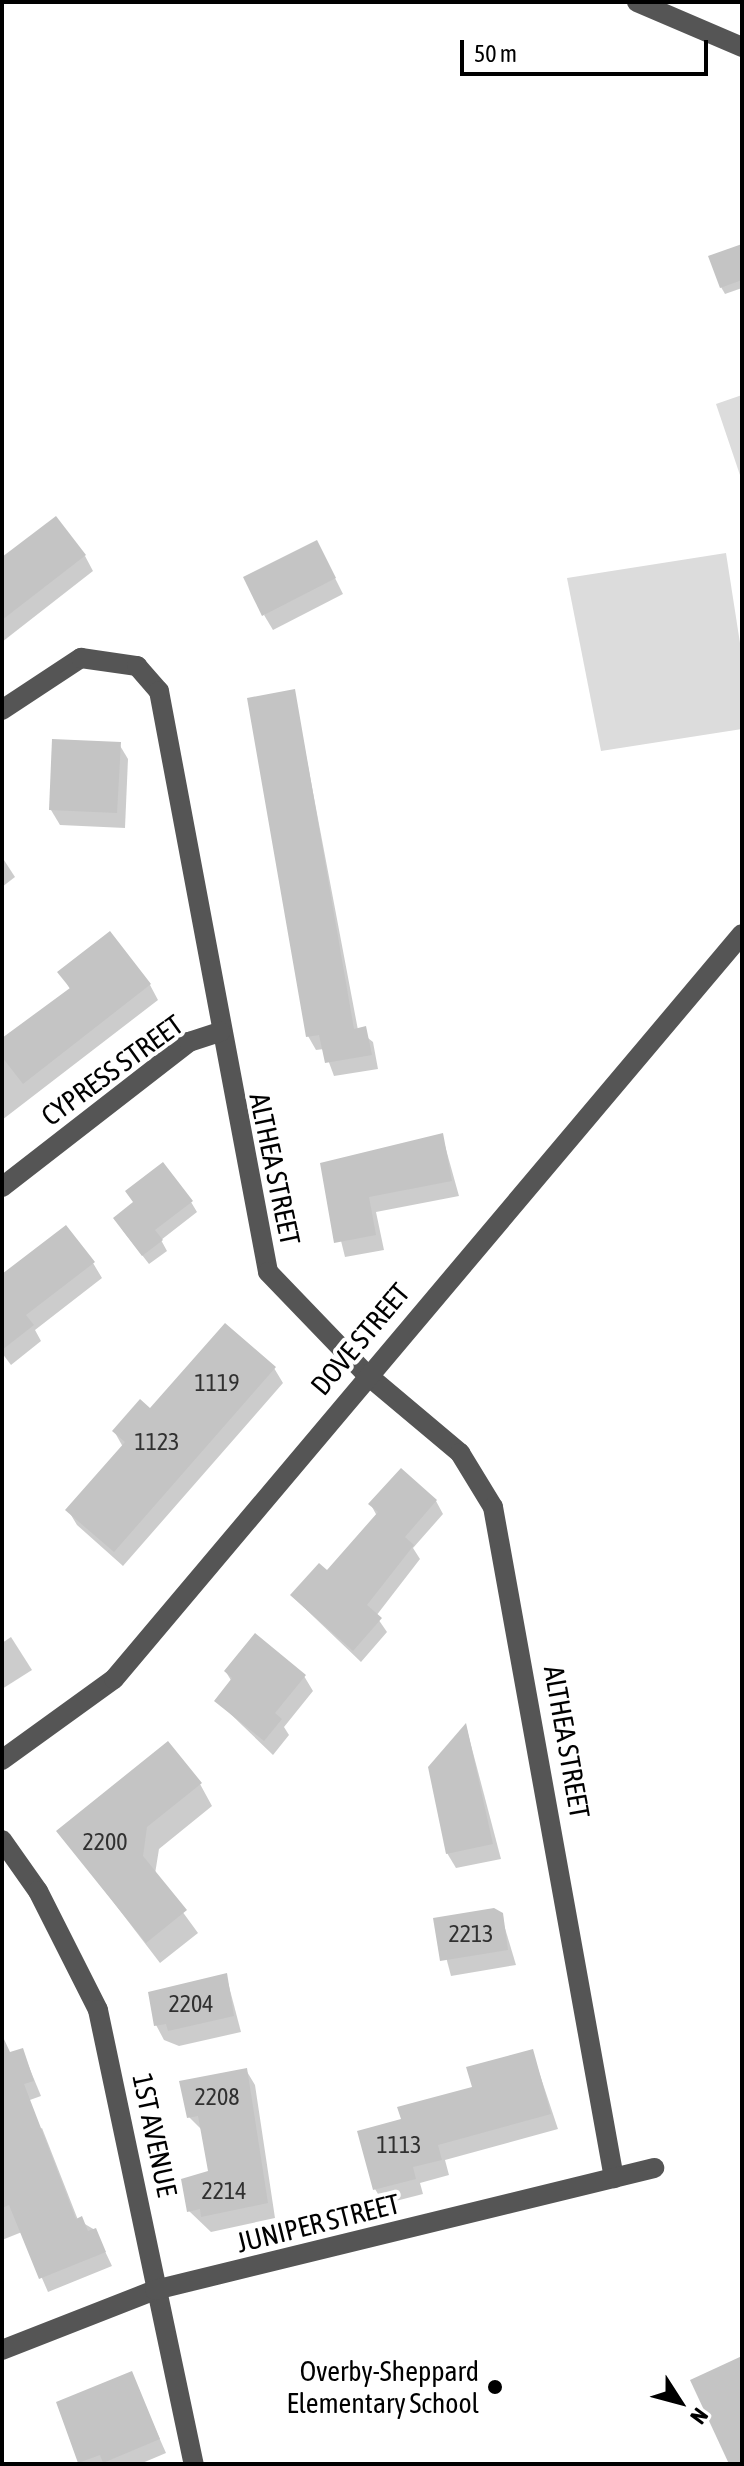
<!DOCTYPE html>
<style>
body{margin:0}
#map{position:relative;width:744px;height:2466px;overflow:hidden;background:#fff;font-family:"Asap Condensed",sans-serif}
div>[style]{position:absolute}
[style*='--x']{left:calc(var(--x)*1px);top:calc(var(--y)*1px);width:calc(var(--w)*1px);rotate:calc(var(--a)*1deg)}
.green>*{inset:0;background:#dcdcdc}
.shadow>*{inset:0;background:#0003}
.building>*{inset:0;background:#c4c4c4}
.minor>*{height:20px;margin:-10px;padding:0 10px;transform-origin:10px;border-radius:10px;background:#555}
.dots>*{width:22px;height:22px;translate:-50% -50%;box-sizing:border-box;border:4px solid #fff;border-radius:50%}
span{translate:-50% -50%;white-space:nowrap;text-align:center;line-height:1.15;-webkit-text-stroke:8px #fff;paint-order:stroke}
.number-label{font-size:24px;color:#313131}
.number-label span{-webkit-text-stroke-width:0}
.street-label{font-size:28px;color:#000}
.poi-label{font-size:28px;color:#000}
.right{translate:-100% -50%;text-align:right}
.frame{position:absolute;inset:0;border:4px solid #000;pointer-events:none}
.north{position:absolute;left:640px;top:2362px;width:80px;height:80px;-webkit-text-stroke:6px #fff;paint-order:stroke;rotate:126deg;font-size:22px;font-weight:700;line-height:32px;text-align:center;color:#000}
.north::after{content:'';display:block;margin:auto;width:28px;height:36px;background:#000;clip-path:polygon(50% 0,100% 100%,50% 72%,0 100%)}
.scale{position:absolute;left:460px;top:40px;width:248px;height:36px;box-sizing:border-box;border:4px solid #000;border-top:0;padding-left:10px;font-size:24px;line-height:28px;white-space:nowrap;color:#000;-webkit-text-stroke:6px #fff;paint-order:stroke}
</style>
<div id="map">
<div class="green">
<div style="clip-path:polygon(742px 395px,742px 481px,716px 404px)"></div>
<div style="clip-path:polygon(726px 553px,742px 656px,742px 729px,601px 751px,567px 578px)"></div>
</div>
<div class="shadow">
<div style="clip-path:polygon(742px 252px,742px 288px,725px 294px,721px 287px)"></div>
<div style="clip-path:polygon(85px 556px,93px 571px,2px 642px,2px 561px)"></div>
<div style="clip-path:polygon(325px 558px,343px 594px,273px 630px,264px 615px)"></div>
<div style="clip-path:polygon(294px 692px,358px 1030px,373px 1042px,378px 1069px,334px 1076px,324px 1049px,316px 1050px,308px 1036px)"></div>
<div style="clip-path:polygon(119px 744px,128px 759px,125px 828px,60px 825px,51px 810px)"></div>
<div style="clip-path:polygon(2px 857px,15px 877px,2px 887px)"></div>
<div style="clip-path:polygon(60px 972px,150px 985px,158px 1000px,2px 1120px,2px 1041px,70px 989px)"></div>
<div style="clip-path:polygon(442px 1135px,459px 1196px,376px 1212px,384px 1250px,345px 1257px,322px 1164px)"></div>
<div style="clip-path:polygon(191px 1202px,197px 1212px,161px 1240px,167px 1251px,149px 1264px,121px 1228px)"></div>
<div style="clip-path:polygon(93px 1263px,102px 1278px,35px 1330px,41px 1341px,11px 1365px,2px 1353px,2px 1274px)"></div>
<div style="clip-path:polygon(274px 1368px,283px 1383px,123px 1566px,77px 1525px,68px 1510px,123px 1447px,114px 1431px,151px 1411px)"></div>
<div style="clip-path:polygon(436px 1501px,443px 1514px,413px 1548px,420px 1559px,376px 1616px,387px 1632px,361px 1662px,292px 1596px,327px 1573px,377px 1516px,371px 1505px)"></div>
<div style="clip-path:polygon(11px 1637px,32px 1670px,2px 1689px,2px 1643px)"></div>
<div style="clip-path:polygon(226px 1672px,304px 1676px,313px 1691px,284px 1727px,289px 1735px,273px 1755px,217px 1701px,232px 1682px)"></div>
<div style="clip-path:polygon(466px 1726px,501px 1859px,456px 1868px,447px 1853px)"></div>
<div style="clip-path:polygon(200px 1784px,212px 1806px,159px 1849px,155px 1874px,198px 1933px,160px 1963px,59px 1831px)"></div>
<div style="clip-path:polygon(501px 1915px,516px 1965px,451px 1976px,436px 1919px)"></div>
<div style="clip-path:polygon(226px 1975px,241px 2032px,179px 2046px,164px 2040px,156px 2025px)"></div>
<div style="clip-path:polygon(22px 2050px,41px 2096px,2px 2110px,2px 2057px)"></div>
<div style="clip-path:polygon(532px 2051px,558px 2129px,445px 2160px,449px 2175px,420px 2183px,423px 2194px,384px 2204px,375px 2189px,403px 2120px,474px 2089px)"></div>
<div style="clip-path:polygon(246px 2070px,255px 2085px,275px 2218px,211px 2232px,189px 2211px,210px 2173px,203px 2131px,189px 2117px)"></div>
<div style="clip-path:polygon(42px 2128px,78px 2220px,95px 2230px,112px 2266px,48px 2292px,22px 2232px,2px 2240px,2px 2146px)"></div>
<div style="clip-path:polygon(131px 2374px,166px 2453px,140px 2464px,81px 2464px,58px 2404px)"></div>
</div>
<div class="building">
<div style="clip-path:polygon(742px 244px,742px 280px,720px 288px,708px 256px)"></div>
<div style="clip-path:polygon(56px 516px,86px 555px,2px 620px,2px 557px)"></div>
<div style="clip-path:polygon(317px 540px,336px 578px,262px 616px,243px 577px)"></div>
<div style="clip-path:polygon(295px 689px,354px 1029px,366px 1026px,372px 1055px,325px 1063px,319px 1035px,306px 1037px,247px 698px)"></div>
<div style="clip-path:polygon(52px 739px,121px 742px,117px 813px,49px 810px)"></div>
<div style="clip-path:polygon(110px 931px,151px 984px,23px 1084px,2px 1057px,2px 1038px,70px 988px,57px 972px)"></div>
<div style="clip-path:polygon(443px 1133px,452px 1181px,369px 1197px,376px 1235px,334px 1243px,320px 1163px)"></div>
<div style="clip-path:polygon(163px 1162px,193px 1201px,155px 1230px,163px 1240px,142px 1256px,113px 1218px,133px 1202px,125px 1191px)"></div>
<div style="clip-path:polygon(66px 1225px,95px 1262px,26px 1315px,34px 1325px,2px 1350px,2px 1274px)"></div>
<div style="clip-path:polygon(225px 1323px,276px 1367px,114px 1552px,65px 1510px,125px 1442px,112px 1431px,140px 1399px,150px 1408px)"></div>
<div style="clip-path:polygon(401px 1468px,437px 1500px,405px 1537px,414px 1545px,367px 1605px,382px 1618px,353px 1651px,290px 1595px,319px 1563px,327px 1570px,378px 1512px,368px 1504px)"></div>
<div style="clip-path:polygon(255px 1633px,306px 1675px,275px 1713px,282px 1719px,264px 1741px,214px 1701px,232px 1678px,224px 1671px)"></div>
<div style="clip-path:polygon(466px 1723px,493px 1844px,446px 1854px,428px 1767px)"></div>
<div style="clip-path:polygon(168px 1741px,202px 1783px,147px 1827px,143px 1856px,187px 1910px,146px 1943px,56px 1831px)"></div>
<div style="clip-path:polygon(494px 1908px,503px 1913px,508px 1950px,440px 1961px,433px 1918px)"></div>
<div style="clip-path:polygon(227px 1973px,234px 2016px,168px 2031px,166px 2024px,154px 2026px,148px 1992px)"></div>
<div style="clip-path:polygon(2px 2035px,10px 2052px,23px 2048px,34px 2081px,24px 2084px,76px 2219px,82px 2216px,88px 2231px,96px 2228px,106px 2252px,39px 2279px,9px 2205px,2px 2208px)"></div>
<div style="clip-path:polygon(533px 2049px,551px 2114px,438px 2145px,442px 2160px,413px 2167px,416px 2179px,373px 2190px,357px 2131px,401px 2119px,397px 2107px,472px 2087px,466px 2067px)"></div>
<div style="clip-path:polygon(247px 2068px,268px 2203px,201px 2217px,200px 2209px,187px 2212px,181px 2179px,208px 2171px,198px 2116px,187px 2118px,179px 2081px)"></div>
<div style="clip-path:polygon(742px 2356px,742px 2464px,729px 2464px,690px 2380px)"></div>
<div style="clip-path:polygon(132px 2371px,160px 2439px,103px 2463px,100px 2455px,78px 2463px,56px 2402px)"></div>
</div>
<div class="minor">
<div style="--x:637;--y:2;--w:114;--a:23.2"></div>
<div style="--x:2;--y:710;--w:95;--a:-33.4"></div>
<div style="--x:81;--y:658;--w:57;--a:8.1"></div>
<div style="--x:137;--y:666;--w:33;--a:49"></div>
<div style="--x:159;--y:691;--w:591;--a:79.37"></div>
<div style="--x:268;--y:1272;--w:141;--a:46.1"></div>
<div style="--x:366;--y:1374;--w:123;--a:40"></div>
<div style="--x:460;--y:1453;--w:63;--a:58.6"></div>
<div style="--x:493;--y:1507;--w:682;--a:79.78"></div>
<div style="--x:2;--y:1187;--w:237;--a:-37.8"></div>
<div style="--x:189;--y:1042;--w:33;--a:-18"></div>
<div style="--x:2;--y:1760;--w:138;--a:-35.9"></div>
<div style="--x:114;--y:1679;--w:974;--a:-49.87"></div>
<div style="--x:2;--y:1840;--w:62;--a:54.8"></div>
<div style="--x:38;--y:1891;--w:133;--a:63.2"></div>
<div style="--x:98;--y:2010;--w:464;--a:78.1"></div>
<div style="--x:2;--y:2350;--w:164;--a:-21.4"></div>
<div style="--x:155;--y:2290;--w:514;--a:-13.74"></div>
</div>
<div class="dots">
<div style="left:495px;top:2387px;background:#000"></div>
</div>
<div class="number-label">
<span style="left:217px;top:1383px">1119</span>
<span style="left:157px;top:1442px">1123</span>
<span style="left:105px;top:1842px">2200</span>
<span style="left:471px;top:1934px">2213</span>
<span style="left:191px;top:2004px">2204</span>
<span style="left:217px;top:2097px">2208</span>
<span style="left:399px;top:2145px">1113</span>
<span style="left:224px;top:2191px">2214</span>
</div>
<div class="street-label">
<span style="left:112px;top:1070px;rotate:-36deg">CYPRESS STREET</span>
<span style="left:275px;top:1169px;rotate:78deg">ALTHEA STREET</span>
<span style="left:360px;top:1339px;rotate:-50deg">DOVE STREET</span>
<span style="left:567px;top:1742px;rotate:80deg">ALTHEA STREET</span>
<span style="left:155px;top:2135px;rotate:78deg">1ST AVENUE</span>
<span style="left:318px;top:2223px;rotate:-14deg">JUNIPER STREET</span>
</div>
<div class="poi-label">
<span class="right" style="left:479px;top:2387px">Overby-Sheppard<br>Elementary School</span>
</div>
<div class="frame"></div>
<div class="north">N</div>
<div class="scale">50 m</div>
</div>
